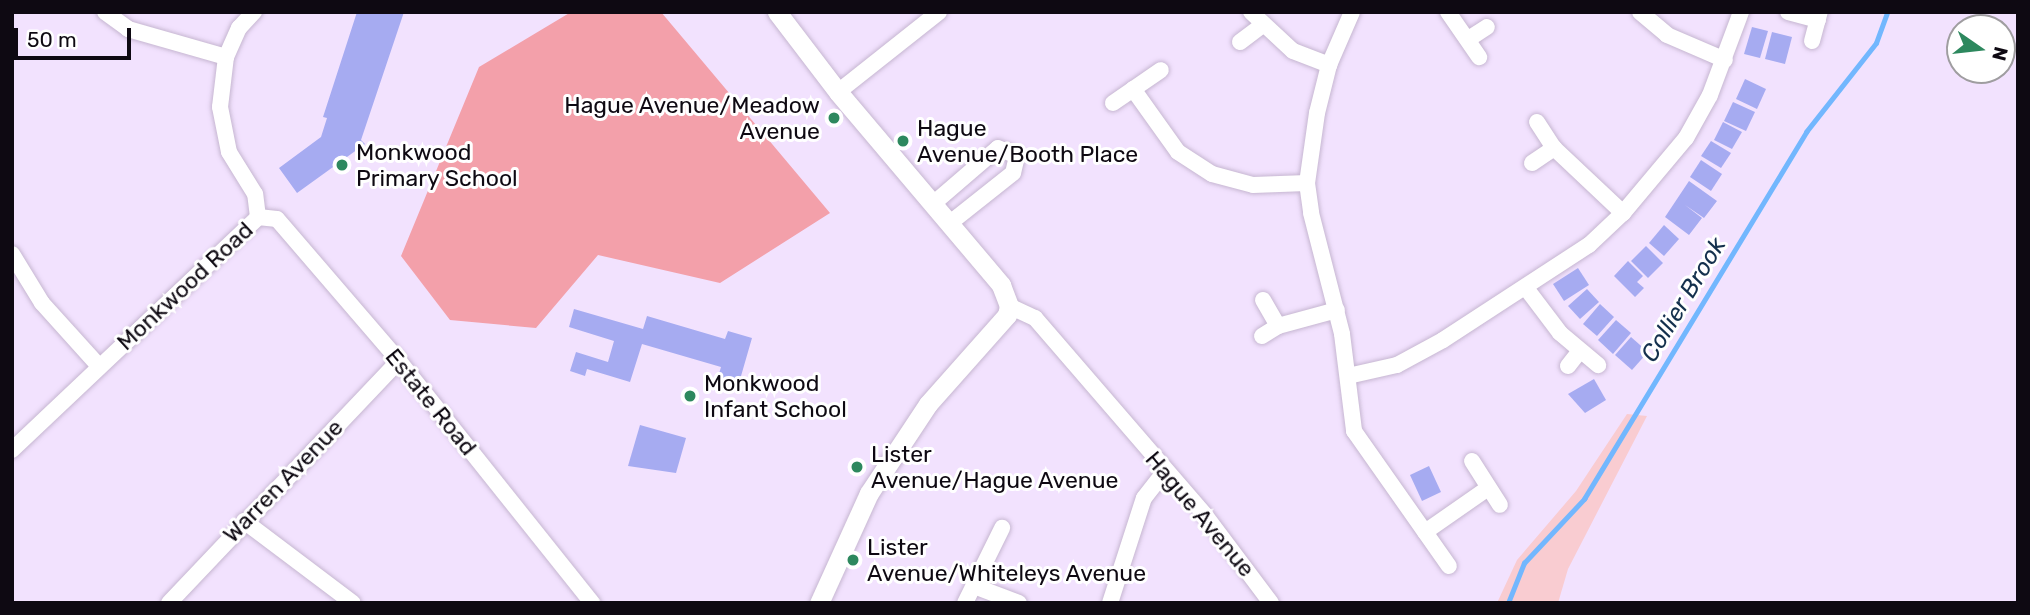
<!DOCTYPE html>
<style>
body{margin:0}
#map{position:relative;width:2030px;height:615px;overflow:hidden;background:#f2e2fe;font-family:Rubik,sans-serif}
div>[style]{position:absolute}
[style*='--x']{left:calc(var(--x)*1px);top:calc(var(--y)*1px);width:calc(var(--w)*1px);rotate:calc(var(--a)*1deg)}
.green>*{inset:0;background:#f9ccd1}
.forest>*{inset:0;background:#f3a0aa}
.stream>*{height:4.5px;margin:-2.25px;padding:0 2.25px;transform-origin:2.25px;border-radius:2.25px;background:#72b7fe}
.building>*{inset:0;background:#a6abf1}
.roads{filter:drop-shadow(0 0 2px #c6b6d1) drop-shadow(0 0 2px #c6b6d1)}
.minor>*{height:16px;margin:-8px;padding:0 8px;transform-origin:8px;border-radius:8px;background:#fff}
.tertiary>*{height:19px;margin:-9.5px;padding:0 9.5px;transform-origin:9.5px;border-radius:9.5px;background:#fff}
.dots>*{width:19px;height:19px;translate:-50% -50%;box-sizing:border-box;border:4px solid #fff;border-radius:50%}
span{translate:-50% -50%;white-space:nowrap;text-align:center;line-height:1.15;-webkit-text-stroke:6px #fff;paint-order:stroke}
.poi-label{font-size:23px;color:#0e0912}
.right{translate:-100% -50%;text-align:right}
.left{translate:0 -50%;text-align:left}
.street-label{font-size:23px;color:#0e0912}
.water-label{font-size:24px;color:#14304d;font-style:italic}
.frame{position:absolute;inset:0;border:14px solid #0e0912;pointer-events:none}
.north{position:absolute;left:1946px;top:14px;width:70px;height:70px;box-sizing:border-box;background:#fff;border:2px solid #9f9da0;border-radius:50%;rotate:104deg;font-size:19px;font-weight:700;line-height:28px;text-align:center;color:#0e0912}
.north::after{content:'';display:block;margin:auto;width:24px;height:32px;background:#2d885e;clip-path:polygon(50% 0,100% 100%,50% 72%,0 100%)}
.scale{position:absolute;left:14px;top:28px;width:117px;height:32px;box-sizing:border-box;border:4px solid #0e0912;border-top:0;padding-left:9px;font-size:21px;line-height:24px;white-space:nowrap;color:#0e0912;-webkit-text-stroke:5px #fff;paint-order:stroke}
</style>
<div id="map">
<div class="green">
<div style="clip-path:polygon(1627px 414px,1647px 416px,1568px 569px,1558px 603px,1497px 603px,1517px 560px,1576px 491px)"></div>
</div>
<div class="forest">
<div style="clip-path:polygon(571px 12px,661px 12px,830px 213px,720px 283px,598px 255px,536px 328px,450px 320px,401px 256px,479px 67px)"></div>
</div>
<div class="stream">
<div style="--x:1508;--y:603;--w:43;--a:-68.2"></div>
<div style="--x:1524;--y:563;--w:88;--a:-46.8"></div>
<div style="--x:1584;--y:499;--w:429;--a:-58.8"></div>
<div style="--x:1806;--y:132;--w:113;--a:-51.8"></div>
<div style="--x:1876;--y:43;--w:33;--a:-70"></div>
</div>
<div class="building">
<div style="clip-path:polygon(357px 12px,404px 12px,361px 140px,365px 144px,297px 193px,279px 168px,321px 137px,327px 118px,323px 117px)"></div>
<div style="clip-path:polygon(1752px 27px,1768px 31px,1760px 58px,1744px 54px)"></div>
<div style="clip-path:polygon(1772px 32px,1792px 37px,1785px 64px,1765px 59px)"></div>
<div style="clip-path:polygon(1745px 79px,1766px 89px,1757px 109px,1736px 99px)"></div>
<div style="clip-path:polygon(1733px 102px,1755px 112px,1746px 131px,1724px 121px)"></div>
<div style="clip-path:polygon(1723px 122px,1742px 132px,1732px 149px,1714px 140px)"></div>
<div style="clip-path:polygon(1711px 141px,1731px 153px,1721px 168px,1701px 156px)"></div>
<div style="clip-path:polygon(1701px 160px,1722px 174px,1711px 191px,1690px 177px)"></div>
<div style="clip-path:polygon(1689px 181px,1717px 201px,1704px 218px,1685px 205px,1702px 218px,1689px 235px,1665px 217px)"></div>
<div style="clip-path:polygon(1664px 225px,1679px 239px,1664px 256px,1649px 243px)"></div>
<div style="clip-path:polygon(1646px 246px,1663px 263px,1648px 278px,1631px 261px)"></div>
<div style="clip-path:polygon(1628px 261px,1643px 276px,1637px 282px,1644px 288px,1635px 297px,1614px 276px)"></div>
<div style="clip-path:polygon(1578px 268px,1589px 285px,1564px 301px,1553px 284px)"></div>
<div style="clip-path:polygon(1587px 289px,1599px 302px,1580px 319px,1568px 306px)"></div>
<div style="clip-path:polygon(1600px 304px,1614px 317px,1597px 336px,1583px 324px)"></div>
<div style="clip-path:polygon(574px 309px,643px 329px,647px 316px,725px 339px,728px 331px,752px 338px,739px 383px,718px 377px,721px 367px,642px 344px,630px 382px,587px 369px,585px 376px,570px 371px,576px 352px,608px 362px,614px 341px,569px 327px)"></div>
<div style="clip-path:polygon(1616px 320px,1631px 333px,1613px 354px,1598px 340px)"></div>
<div style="clip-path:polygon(1631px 337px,1648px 352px,1632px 370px,1615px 355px)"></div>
<div style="clip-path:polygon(1594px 379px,1606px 400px,1585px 413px,1568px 394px)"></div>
<div style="clip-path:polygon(640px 425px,686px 438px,676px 473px,628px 466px)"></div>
<div style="clip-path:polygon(1429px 466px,1441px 492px,1422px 501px,1410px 475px)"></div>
</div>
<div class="roads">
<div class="minor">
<div style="--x:105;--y:12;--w:29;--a:36"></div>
<div style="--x:128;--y:29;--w:102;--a:15.9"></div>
<div style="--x:1251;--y:12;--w:57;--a:42.9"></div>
<div style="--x:1293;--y:51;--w:39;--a:21"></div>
<div style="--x:1352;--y:12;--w:58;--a:113.5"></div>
<div style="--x:1329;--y:65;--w:49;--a:104"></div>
<div style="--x:1317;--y:113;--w:71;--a:98.1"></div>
<div style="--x:1307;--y:183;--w:30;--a:82"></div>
<div style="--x:1311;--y:213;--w:125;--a:75.6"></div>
<div style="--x:1342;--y:334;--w:98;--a:82.9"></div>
<div style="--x:1354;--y:431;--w:165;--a:54.9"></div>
<div style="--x:1448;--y:12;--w:55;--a:55.4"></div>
<div style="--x:1640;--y:12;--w:35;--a:40"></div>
<div style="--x:1667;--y:35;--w:63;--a:23.3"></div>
<div style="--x:1788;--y:12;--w:31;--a:15"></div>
<div style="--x:1470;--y:38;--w:20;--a:-33"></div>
<div style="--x:1812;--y:41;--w:30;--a:-75"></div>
<div style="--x:1240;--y:42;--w:26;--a:-37"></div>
<div style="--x:1133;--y:89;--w:77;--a:54.5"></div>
<div style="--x:1178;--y:152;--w:40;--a:32.9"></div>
<div style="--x:1212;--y:174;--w:42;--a:15"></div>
<div style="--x:1253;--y:185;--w:54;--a:-2.1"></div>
<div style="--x:838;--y:92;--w:129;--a:-38.4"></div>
<div style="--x:1113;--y:103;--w:58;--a:-34.5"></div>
<div style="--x:1537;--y:122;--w:31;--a:57"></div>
<div style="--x:1554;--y:148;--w:95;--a:43.3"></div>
<div style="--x:1532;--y:163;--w:27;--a:-34"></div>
<div style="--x:934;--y:203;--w:84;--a:-40.7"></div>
<div style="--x:998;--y:148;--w:21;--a:23"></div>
<div style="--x:1017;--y:156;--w:17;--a:103"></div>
<div style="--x:1013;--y:173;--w:80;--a:141.6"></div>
<div style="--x:258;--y:217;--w:19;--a:6"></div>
<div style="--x:277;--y:219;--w:187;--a:49.3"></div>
<div style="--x:399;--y:361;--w:310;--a:51.4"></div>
<div style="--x:12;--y:254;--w:57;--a:58.5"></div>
<div style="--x:42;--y:303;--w:85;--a:47.9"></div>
<div style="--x:1526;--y:288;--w:56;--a:52.9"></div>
<div style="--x:1560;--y:333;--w:50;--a:40.1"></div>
<div style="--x:1263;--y:300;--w:30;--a:60"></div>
<div style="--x:1009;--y:306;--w:29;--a:25"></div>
<div style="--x:1035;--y:318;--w:260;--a:49.2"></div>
<div style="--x:1205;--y:515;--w:110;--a:53.1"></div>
<div style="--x:1262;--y:336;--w:19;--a:-32"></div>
<div style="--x:1278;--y:326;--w:61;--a:-15.2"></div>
<div style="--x:1568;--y:366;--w:18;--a:-52"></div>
<div style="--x:1348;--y:376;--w:50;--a:-12.7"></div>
<div style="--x:1397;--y:365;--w:52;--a:-28.5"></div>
<div style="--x:1443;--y:340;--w:174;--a:-33.1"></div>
<div style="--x:1589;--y:245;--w:47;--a:-43.3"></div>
<div style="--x:1623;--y:213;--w:98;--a:-50"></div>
<div style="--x:1686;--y:138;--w:49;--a:-60.8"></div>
<div style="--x:1710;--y:95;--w:89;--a:-69.5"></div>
<div style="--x:12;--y:450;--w:339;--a:-43.4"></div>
<div style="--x:258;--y:217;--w:23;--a:-97"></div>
<div style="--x:255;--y:194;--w:49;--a:-121.8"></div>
<div style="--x:229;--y:152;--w:46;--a:-101.3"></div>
<div style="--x:220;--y:107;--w:50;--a:-83.2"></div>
<div style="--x:226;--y:57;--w:32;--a:-66"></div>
<div style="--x:239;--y:28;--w:22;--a:-47"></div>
<div style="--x:1472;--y:461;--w:52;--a:57.5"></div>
<div style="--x:244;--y:521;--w:136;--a:37"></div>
<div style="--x:1425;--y:532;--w:77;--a:-34.9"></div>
<div style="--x:974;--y:586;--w:48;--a:20.7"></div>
<div style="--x:169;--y:603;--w:334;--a:-46.5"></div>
<div style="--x:965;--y:603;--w:84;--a:-63.7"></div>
<div style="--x:1110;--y:603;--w:110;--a:-72.1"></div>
<div style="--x:1144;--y:498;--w:33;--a:-52"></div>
</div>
<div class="tertiary">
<div style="--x:777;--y:12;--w:101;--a:52.7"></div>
<div style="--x:838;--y:92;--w:253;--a:49.8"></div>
<div style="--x:1001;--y:285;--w:22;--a:69"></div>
<div style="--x:1009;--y:306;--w:9;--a:103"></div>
<div style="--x:1007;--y:315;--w:119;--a:131.6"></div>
<div style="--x:928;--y:404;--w:107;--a:123.5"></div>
<div style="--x:869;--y:493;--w:121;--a:114.4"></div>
</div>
</div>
<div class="dots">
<div style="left:834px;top:118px;background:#2d885e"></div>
<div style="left:903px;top:141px;background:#2d885e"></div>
<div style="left:342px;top:165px;background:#2d885e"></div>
<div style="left:690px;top:396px;background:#2d885e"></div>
<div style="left:857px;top:467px;background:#2d885e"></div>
<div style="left:853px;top:560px;background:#2d885e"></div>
</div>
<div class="poi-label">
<span class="right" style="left:820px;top:118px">Hague Avenue/Meadow<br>Avenue</span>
<span class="left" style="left:917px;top:141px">Hague<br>Avenue/Booth Place</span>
<span class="left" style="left:356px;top:165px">Monkwood<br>Primary School</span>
<span class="left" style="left:704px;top:396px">Monkwood<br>Infant School</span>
<span class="left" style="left:871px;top:467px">Lister<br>Avenue/Hague Avenue</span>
<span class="left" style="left:867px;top:560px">Lister<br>Avenue/Whiteleys Avenue</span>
</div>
<div class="street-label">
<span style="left:185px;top:286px;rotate:-43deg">Monkwood Road</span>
<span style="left:431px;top:402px;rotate:51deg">Estate Road</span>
<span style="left:283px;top:481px;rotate:-46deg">Warren Avenue</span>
<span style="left:1200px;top:514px;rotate:50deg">Hague Avenue</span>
</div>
<div class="water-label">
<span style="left:1684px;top:300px;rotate:-59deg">Collier Brook</span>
</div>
<div class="frame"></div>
<div class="north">N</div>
<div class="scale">50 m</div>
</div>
